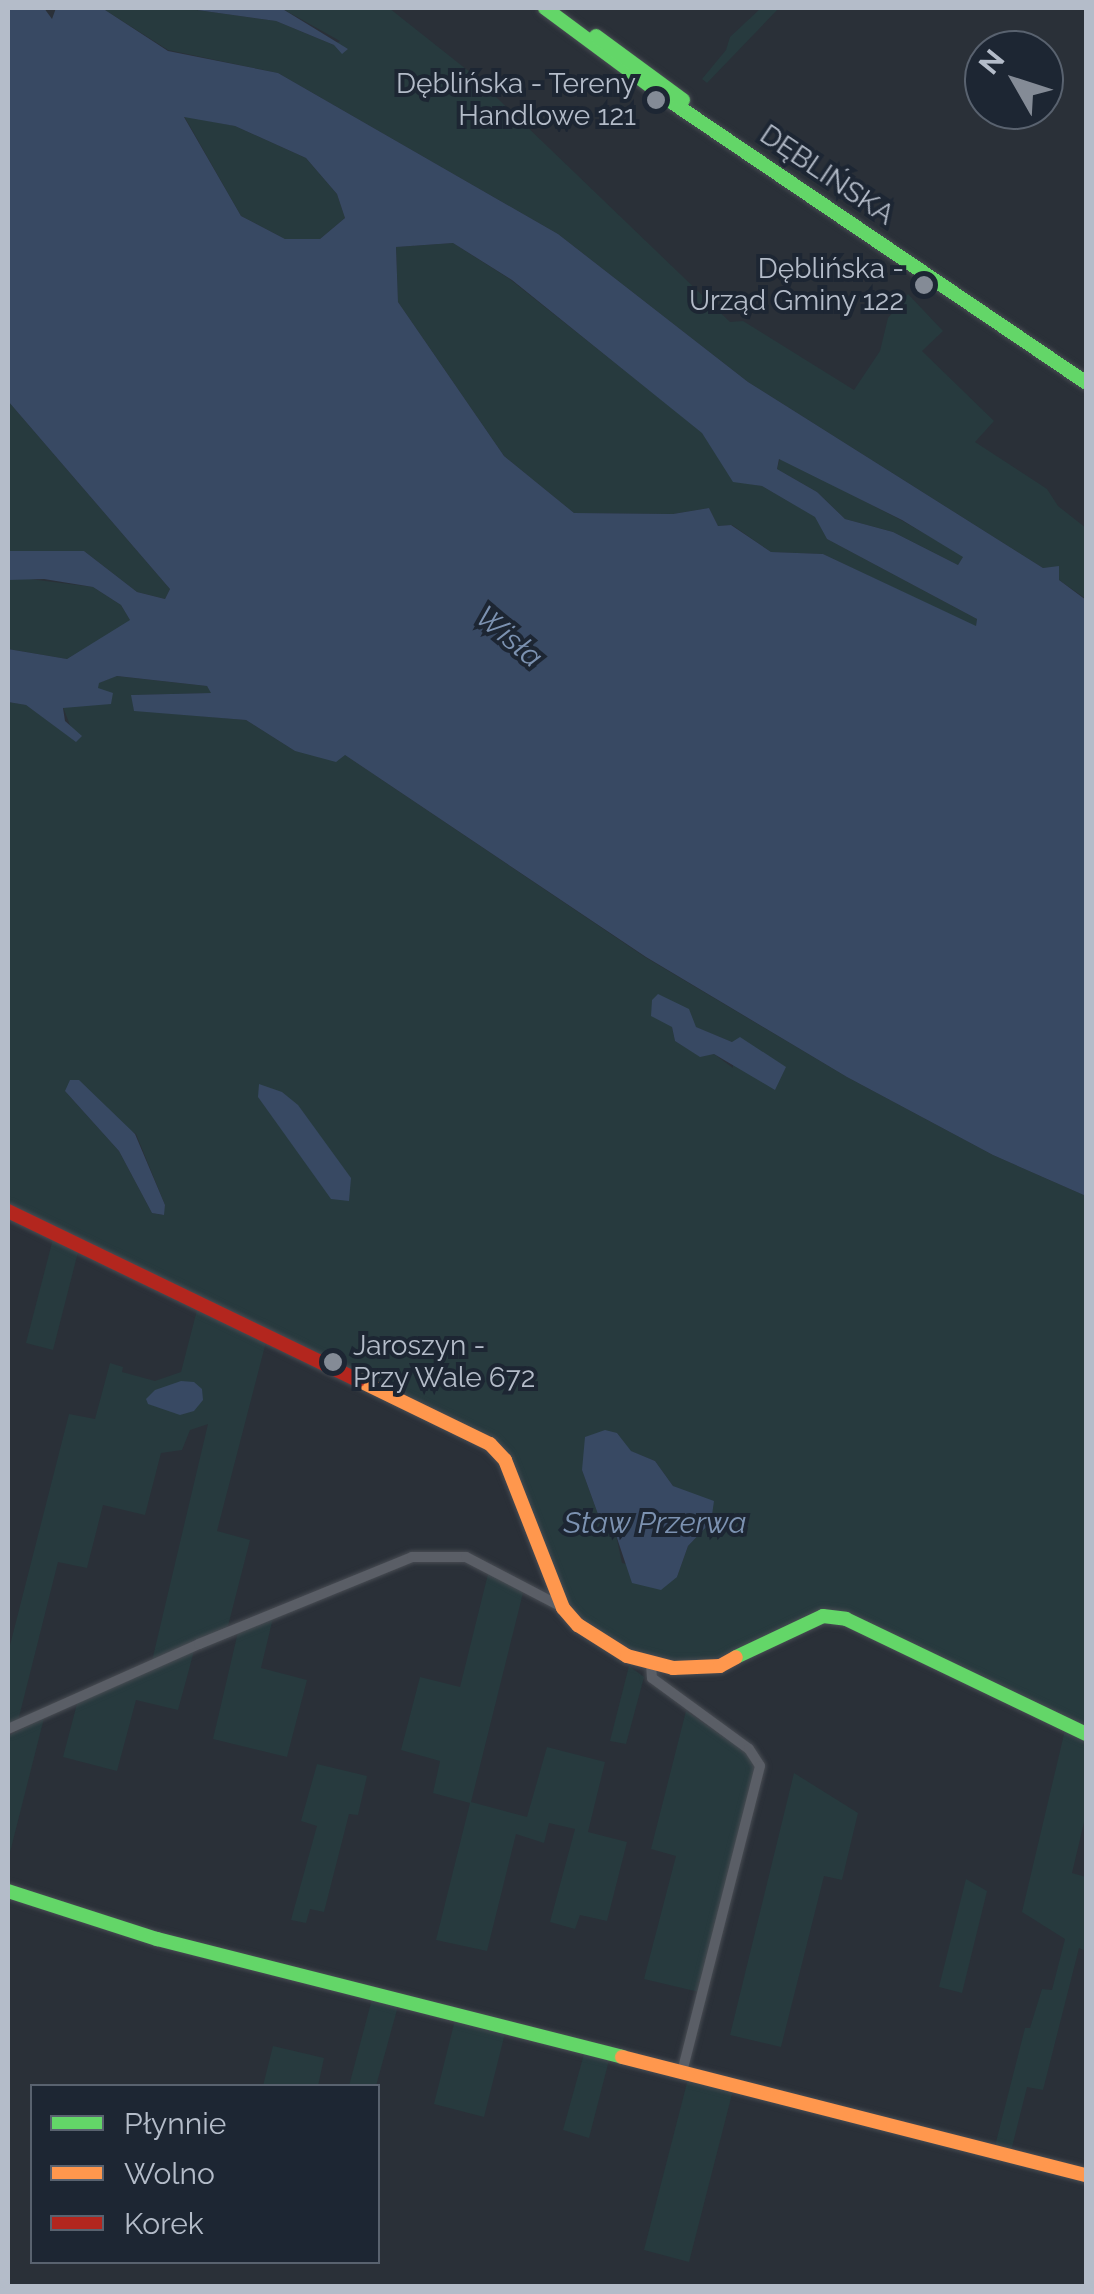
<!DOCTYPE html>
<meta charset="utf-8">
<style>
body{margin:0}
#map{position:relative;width:1094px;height:2294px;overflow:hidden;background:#2a3038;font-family:Raleway,sans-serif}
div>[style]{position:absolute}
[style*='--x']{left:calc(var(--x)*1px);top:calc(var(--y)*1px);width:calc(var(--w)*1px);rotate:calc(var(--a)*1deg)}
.green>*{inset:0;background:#273a3e}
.water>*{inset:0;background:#384963}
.roads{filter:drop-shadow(0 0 2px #484c53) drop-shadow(0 0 2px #484c53)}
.street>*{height:10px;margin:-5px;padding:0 5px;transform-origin:5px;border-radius:5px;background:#5a5e66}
.fast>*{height:14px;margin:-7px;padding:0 7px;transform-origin:7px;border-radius:7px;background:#63d668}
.slow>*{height:14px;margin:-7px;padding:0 7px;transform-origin:7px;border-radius:7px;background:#ff974d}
.jam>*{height:14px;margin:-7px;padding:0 7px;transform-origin:7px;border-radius:7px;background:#b3261e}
.dots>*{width:28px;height:28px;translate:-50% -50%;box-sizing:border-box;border:5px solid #1d2633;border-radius:50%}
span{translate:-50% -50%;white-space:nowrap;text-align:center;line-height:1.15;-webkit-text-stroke:8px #1d2633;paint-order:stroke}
.poi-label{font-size:28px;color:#b4bcc9}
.right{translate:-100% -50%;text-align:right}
.left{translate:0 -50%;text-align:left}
.street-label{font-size:28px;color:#b4bcc9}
.water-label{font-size:30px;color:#7c92b1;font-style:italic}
.frame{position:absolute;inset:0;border:10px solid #b4bcc9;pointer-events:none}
.legend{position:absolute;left:30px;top:2084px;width:350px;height:180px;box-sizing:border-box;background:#1d2633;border:2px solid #59626f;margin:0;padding:12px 18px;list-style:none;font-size:30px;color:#b4bcc9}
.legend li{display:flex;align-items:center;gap:20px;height:50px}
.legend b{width:50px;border:2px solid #59626f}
.north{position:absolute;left:964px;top:30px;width:100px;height:100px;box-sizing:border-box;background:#1d2633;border:2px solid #59626f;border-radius:50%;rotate:309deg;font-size:28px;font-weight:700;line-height:40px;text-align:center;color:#b4bcc9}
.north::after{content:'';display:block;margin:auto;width:35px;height:45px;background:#848b96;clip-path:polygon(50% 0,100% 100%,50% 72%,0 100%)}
</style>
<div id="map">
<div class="green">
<div style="clip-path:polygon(102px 8px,183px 8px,276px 21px,334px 45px,340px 41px,281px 8px,389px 8px,471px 73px,730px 322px,743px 321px,854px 390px,880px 351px,888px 318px,908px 294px,943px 331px,922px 351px,994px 421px,975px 442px,1047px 489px,1058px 506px,1086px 528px,1086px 599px,1059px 580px,1059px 567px,1043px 568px,748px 382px,558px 234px,278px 73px,168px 50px)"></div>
<div style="clip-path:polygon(761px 8px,779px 8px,707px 83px,702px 79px,726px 50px,730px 37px)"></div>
<div style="clip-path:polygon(184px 116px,235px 126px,306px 158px,337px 194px,345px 218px,320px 239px,285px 239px,241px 216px)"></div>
<div style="clip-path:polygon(453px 243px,511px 280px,703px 433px,733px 481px,762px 486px,816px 517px,827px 539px,977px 619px,976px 627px,823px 554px,771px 552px,732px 525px,718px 526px,709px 508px,673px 514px,574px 513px,504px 456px,398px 302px,396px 247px)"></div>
<div style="clip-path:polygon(8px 401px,170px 589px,165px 599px,137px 592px,84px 551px,8px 551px)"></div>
<div style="clip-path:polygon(780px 458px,901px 520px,964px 556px,958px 565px,893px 532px,845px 519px,817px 492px,777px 469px)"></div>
<div style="clip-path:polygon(14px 577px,93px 587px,121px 605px,131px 621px,67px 659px,8px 649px,8px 580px)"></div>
<div style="clip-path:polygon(evenodd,116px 676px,207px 686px,212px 693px,132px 695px,134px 710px,246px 720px,295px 751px,345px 755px,645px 957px,847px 1077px,993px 1155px,1086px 1196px,1086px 1728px,846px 1614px,699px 1664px,640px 1656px,584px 1625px,569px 1607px,508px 1458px,8px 1207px,8px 702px,26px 705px,76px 741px,63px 707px,98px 683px,116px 676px,672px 1027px,695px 1027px,732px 1042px,733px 1068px,714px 1054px,700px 1056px,675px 1041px,672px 1027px,116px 676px,65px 1091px,136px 1134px,165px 1205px,163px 1215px,152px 1213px,119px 1151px,65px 1091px,116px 676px,617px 1433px,630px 1451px,655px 1461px,673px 1486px,711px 1522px,688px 1546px,677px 1577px,622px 1563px,616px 1535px,599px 1517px,582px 1470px,617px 1433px)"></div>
<div style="clip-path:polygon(53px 1239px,78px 1252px,53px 1350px,26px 1343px)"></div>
<div style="clip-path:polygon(197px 1310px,266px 1342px,217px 1531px,250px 1540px,227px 1630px,152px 1661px,208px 1424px,190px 1430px,182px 1450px,161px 1453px,145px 1515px,103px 1505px,87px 1568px,58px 1562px,18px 1721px,8px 1725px,8px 1653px,69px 1414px,95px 1419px,110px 1363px,123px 1367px,122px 1372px,155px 1381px,181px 1372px)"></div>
<div style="clip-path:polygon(489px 1570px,524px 1589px,471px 1802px,527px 1817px,547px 1747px,605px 1762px,588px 1832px,627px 1842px,607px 1921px,580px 1915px,575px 1929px,550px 1922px,575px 1829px,549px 1823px,544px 1843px,516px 1834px,487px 1951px,436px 1940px,470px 1803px,433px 1793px,440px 1761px,401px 1750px,420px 1677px,460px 1687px)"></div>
<div style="clip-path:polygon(273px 1618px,261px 1668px,307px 1680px,287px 1757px,213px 1739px,238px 1632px)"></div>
<div style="clip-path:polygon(194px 1651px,178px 1710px,136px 1700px,117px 1771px,63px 1757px,78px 1700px)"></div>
<div style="clip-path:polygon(629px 1666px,644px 1677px,626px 1744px,610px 1741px)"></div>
<div style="clip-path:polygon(686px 1711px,750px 1755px,756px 1772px,699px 1992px,644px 1979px,676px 1856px,651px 1849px)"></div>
<div style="clip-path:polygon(44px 1718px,8px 1860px,8px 1736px)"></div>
<div style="clip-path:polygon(1065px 1730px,1086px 1741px,1086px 1814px,1072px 1873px,1086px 1877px,1086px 1951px,1079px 1948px,1043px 2090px,1027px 2087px,1011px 2151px,995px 2146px,1025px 2028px,1030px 2028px,1042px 1989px,1052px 1990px,1065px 1939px,1022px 1912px)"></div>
<div style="clip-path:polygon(317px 1764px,367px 1776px,358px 1815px,349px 1814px,324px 1912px,310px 1909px,306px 1923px,291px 1920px,317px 1826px,301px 1821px)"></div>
<div style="clip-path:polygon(794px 1773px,858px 1813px,842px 1880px,824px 1876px,781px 2047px,730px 2035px)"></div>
<div style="clip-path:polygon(966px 1879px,987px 1891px,962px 1993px,939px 1987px)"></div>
<div style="clip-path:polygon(372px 1999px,398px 2006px,376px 2086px,349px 2086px)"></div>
<div style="clip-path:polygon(455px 2020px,505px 2033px,484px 2117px,434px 2104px)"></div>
<div style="clip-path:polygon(273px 2046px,324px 2058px,318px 2086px,263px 2086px)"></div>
<div style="clip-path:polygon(584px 2054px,609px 2060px,589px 2138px,563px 2130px)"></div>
<div style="clip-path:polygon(688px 2079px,733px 2090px,689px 2262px,644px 2250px)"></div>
</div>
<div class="water">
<div style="clip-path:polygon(evenodd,8px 8px,44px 8px,52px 19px,56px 8px,102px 8px,168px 51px,278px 73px,558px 234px,748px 382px,1043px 568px,1059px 566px,1059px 580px,1086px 600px,1086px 1196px,993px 1155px,847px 1077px,646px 957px,345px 755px,336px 762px,295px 751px,246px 720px,134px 711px,131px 695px,211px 693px,207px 686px,117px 676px,99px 683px,98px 688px,113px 693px,111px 704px,63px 708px,65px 721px,82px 736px,76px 742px,26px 705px,8px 702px,8px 649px,67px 659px,130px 620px,121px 605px,93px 587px,44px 579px,8px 580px,8px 551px,84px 551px,137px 592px,165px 599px,170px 589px,8px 401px,8px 8px,184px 117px,235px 126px,306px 158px,337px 194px,345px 218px,320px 239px,285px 239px,241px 216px,184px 117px,8px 8px,453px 243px,512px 280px,702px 433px,733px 482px,762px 486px,815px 517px,827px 539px,977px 619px,976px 626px,823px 554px,771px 552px,731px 525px,718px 526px,709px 508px,673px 514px,574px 513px,504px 456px,398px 302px,396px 247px,453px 243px,8px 8px,779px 459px,902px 520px,963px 557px,958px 565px,893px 532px,845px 519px,817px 492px,777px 469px,779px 459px)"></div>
<div style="clip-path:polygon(183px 8px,281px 8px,348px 49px,342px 54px,334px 45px,276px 21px)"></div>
<div style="clip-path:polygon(658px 994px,689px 1009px,696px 1027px,732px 1042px,740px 1037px,786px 1067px,775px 1090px,714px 1054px,700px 1057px,675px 1041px,672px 1027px,651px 1016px,652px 1000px)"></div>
<div style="clip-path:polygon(70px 1080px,79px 1080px,135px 1134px,165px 1205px,164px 1215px,152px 1213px,119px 1151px,65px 1091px)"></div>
<div style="clip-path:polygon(259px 1084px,282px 1092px,298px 1105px,351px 1178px,349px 1201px,331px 1199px,258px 1097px)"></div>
<div style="clip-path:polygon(181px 1381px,194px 1382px,202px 1389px,203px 1400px,194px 1411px,180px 1415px,148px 1404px,146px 1399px,155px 1390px)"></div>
<div style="clip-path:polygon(605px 1430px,617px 1433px,631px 1451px,655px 1461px,673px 1486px,714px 1501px,711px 1522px,688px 1546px,677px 1577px,661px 1590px,632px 1583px,616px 1535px,599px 1517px,582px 1470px,585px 1437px)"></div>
</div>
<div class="roads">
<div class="street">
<div style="--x:651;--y:1664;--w:14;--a:86"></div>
<div style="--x:652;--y:1678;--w:120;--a:36.2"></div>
<div style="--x:749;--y:1749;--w:20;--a:57"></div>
<div style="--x:760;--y:1766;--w:317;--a:104.3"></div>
<div style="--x:8;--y:1729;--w:209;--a:-24"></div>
<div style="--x:199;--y:1644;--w:230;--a:-22.2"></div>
<div style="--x:412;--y:1557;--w:54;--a:0"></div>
<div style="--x:466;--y:1557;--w:108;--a:27.5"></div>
</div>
<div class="fast">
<div style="--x:545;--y:8;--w:159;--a:36.6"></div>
<div style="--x:673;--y:103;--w:499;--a:34.1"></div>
<div style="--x:596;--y:36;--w:108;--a:36.3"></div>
<div style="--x:736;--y:1657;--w:96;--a:-25.2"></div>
<div style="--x:823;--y:1616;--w:23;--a:7"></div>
<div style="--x:846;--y:1619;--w:266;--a:25.6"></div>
<div style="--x:8;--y:1891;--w:157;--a:17.9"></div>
<div style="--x:157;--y:1939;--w:480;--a:14.2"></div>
</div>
<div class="slow">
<div style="--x:358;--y:1380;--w:147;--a:25.9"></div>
<div style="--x:490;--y:1444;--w:22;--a:47"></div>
<div style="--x:505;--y:1460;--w:159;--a:68.6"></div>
<div style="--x:563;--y:1608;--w:23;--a:49"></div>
<div style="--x:578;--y:1625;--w:58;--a:32.3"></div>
<div style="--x:627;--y:1656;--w:48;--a:14.6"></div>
<div style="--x:673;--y:1668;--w:47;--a:-2.4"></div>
<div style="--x:720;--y:1666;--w:18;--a:-29"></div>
<div style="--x:622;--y:2057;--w:479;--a:14.3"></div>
</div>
<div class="jam">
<div style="--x:8;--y:1211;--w:389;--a:25.8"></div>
</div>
</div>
<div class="dots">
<div style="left:656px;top:100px;background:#848b96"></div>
<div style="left:924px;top:285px;background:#848b96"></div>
<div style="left:333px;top:1362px;background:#848b96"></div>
</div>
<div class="poi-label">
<span class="right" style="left:636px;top:100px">Dęblińska - Tereny<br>Handlowe 121</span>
<span class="right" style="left:904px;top:285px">Dęblińska -<br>Urząd Gminy 122</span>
<span class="left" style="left:353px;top:1362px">Jaroszyn -<br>Przy Wale 672</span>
</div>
<div class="street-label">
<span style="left:827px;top:175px;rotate:34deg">DĘBLIŃSKA</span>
</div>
<div class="water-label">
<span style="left:509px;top:637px;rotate:40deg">Wisła</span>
<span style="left:655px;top:1523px">Staw Przerwa</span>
</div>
<div class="frame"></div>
<ul class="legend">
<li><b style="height:12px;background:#63d668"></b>Płynnie</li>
<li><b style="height:12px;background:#ff974d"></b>Wolno</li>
<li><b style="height:12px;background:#b3261e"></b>Korek</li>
</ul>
<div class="north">N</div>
</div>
